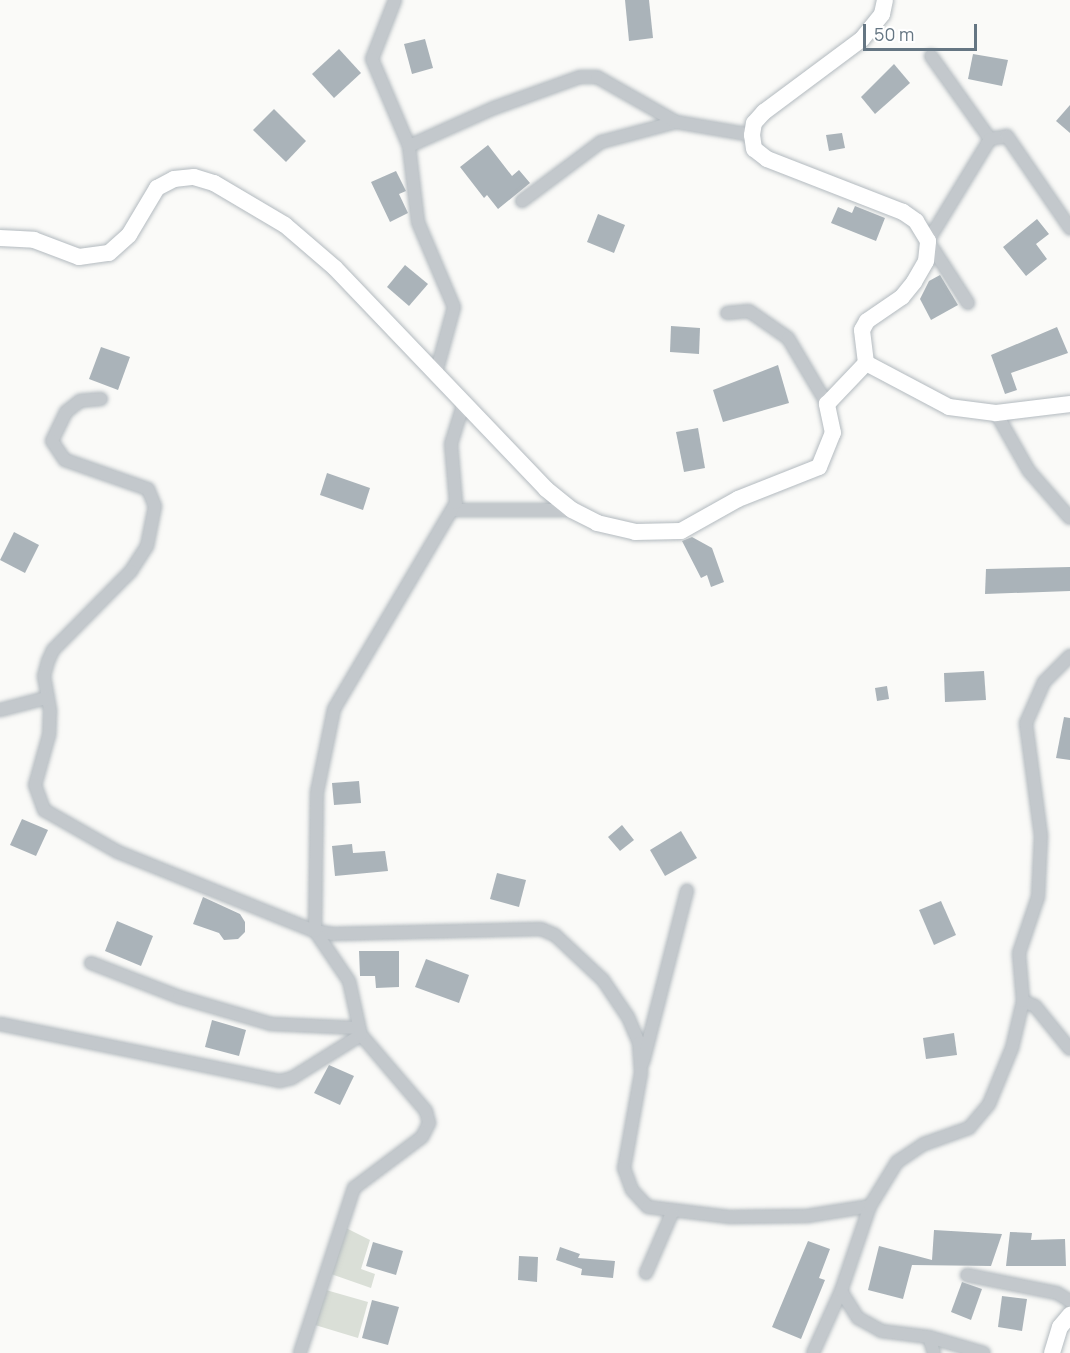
<!DOCTYPE html>
<style>
body{margin:0}
#map{position:relative;width:1070px;height:1353px;overflow:hidden;background:#fafaf8;font-family:Manrope,sans-serif}
div>[style]{position:absolute}
[style*='--x']{left:calc(var(--x)*1px);top:calc(var(--y)*1px);width:calc(var(--w)*1px);rotate:calc(var(--a)*1deg)}
.green>*{inset:0;background:#dadfd7}
.building>*{inset:0;background:#aab3b9}
.roads{filter:drop-shadow(0 0 2px #b3babf) drop-shadow(0 0 2px #b3babf)}
.street>*{height:12px;margin:-6px;padding:0 6px;transform-origin:6px;border-radius:6px;background:#c3c8cc}
.secondary>*{height:16px;margin:-8px;padding:0 8px;transform-origin:8px;border-radius:8px;background:#fff}
span{translate:-50% -50%;white-space:nowrap;text-align:center;line-height:1.15;-webkit-text-stroke:6px #fff;paint-order:stroke}
.scale{position:absolute;left:863px;top:24px;width:114px;height:27px;box-sizing:border-box;border:3px solid #657683;border-top:0;padding-left:8px;font-size:18px;line-height:21px;white-space:nowrap;color:#657683;-webkit-text-stroke:4px #fff;paint-order:stroke}
</style>
<div id="map">
<div class="green">
<div style="clip-path:polygon(346px 1228px,370px 1240px,361px 1269px,375px 1274px,371px 1288px,331px 1274px)"></div>
<div style="clip-path:polygon(326px 1290px,368px 1302px,358px 1338px,315px 1325px)"></div>
</div>
<div class="building">
<div style="clip-path:polygon(625px 0,649px 0,653px 38px,629px 41px)"></div>
<div style="clip-path:polygon(425px 39px,433px 68px,412px 74px,404px 44px)"></div>
<div style="clip-path:polygon(339px 49px,361px 73px,334px 98px,312px 74px)"></div>
<div style="clip-path:polygon(973px 54px,1008px 60px,1002px 86px,968px 79px)"></div>
<div style="clip-path:polygon(894px 64px,910px 83px,875px 114px,861px 97px)"></div>
<div style="clip-path:polygon(1070px 105px,1070px 133px,1056px 121px)"></div>
<div style="clip-path:polygon(274px 109px,306px 141px,286px 162px,253px 130px)"></div>
<div style="clip-path:polygon(842px 133px,845px 148px,829px 151px,826px 135px)"></div>
<div style="clip-path:polygon(488px 145px,512px 176px,519px 170px,530px 183px,498px 209px,487px 195px,484px 198px,460px 167px)"></div>
<div style="clip-path:polygon(396px 171px,406px 191px,399px 194px,408px 213px,390px 222px,371px 182px)"></div>
<div style="clip-path:polygon(855px 206px,885px 218px,876px 241px,831px 223px,838px 207px,852px 213px)"></div>
<div style="clip-path:polygon(598px 214px,625px 225px,614px 253px,587px 242px)"></div>
<div style="clip-path:polygon(1037px 219px,1049px 234px,1036px 244px,1047px 259px,1026px 276px,1003px 247px)"></div>
<div style="clip-path:polygon(405px 265px,428px 284px,409px 306px,387px 287px)"></div>
<div style="clip-path:polygon(940px 275px,958px 305px,931px 320px,920px 299px,929px 281px)"></div>
<div style="clip-path:polygon(671px 326px,700px 328px,699px 354px,670px 352px)"></div>
<div style="clip-path:polygon(1057px 327px,1068px 353px,1011px 373px,1017px 390px,1005px 394px,991px 355px)"></div>
<div style="clip-path:polygon(101px 347px,130px 357px,118px 390px,89px 379px)"></div>
<div style="clip-path:polygon(778px 365px,789px 403px,723px 422px,713px 390px)"></div>
<div style="clip-path:polygon(698px 428px,705px 468px,684px 472px,676px 432px)"></div>
<div style="clip-path:polygon(327px 473px,370px 488px,363px 510px,320px 495px)"></div>
<div style="clip-path:polygon(14px 532px,39px 545px,25px 573px,0 560px)"></div>
<div style="clip-path:polygon(692px 537px,712px 548px,724px 582px,711px 587px,707px 575px,701px 578px,682px 541px)"></div>
<div style="clip-path:polygon(1070px 567px,1070px 591px,985px 594px,986px 569px)"></div>
<div style="clip-path:polygon(984px 671px,986px 700px,945px 702px,944px 673px)"></div>
<div style="clip-path:polygon(887px 686px,889px 699px,877px 701px,875px 688px)"></div>
<div style="clip-path:polygon(1064px 717px,1070px 718px,1070px 760px,1056px 758px)"></div>
<div style="clip-path:polygon(359px 781px,361px 803px,334px 805px,332px 783px)"></div>
<div style="clip-path:polygon(22px 819px,48px 830px,36px 856px,10px 845px)"></div>
<div style="clip-path:polygon(622px 825px,634px 840px,620px 851px,608px 837px)"></div>
<div style="clip-path:polygon(681px 831px,697px 858px,665px 876px,650px 850px)"></div>
<div style="clip-path:polygon(352px 844px,353px 853px,385px 851px,388px 871px,335px 876px,332px 846px)"></div>
<div style="clip-path:polygon(497px 873px,526px 880px,519px 907px,490px 899px)"></div>
<div style="clip-path:polygon(203px 897px,240px 914px,245px 922px,245px 932px,238px 939px,224px 940px,219px 933px,193px 924px)"></div>
<div style="clip-path:polygon(941px 901px,956px 935px,934px 945px,919px 910px)"></div>
<div style="clip-path:polygon(117px 921px,153px 936px,141px 966px,105px 951px)"></div>
<div style="clip-path:polygon(359px 951px,399px 951px,399px 987px,376px 988px,375px 976px,360px 976px)"></div>
<div style="clip-path:polygon(426px 959px,469px 975px,459px 1003px,415px 987px)"></div>
<div style="clip-path:polygon(212px 1020px,246px 1030px,239px 1056px,205px 1047px)"></div>
<div style="clip-path:polygon(954px 1033px,957px 1055px,926px 1059px,923px 1038px)"></div>
<div style="clip-path:polygon(329px 1065px,354px 1076px,340px 1105px,314px 1093px)"></div>
<div style="clip-path:polygon(934px 1230px,1002px 1234px,991px 1266px,912px 1265px,903px 1299px,868px 1290px,879px 1246px,932px 1260px)"></div>
<div style="clip-path:polygon(1010px 1232px,1032px 1233px,1031px 1240px,1065px 1239px,1066px 1266px,1006px 1266px)"></div>
<div style="clip-path:polygon(808px 1241px,830px 1249px,819px 1278px,825px 1280px,801px 1339px,772px 1327px)"></div>
<div style="clip-path:polygon(373px 1242px,403px 1251px,396px 1275px,366px 1266px)"></div>
<div style="clip-path:polygon(560px 1247px,580px 1254px,578px 1258px,615px 1261px,613px 1278px,581px 1275px,582px 1269px,556px 1260px)"></div>
<div style="clip-path:polygon(519px 1256px,538px 1257px,537px 1282px,518px 1280px)"></div>
<div style="clip-path:polygon(962px 1282px,982px 1289px,971px 1320px,951px 1312px)"></div>
<div style="clip-path:polygon(1002px 1296px,1027px 1299px,1022px 1331px,998px 1327px)"></div>
<div style="clip-path:polygon(372px 1300px,399px 1307px,388px 1345px,362px 1338px)"></div>
</div>
<div class="roads">
<div class="street">
<div style="--x:395;--y:0;--w:63;--a:111.3"></div>
<div style="--x:372;--y:59;--w:95;--a:67"></div>
<div style="--x:931;--y:56;--w:102;--a:54.6"></div>
<div style="--x:990;--y:139;--w:17;--a:-10"></div>
<div style="--x:1007;--y:136;--w:112;--a:55.6"></div>
<div style="--x:522;--y:201;--w:99;--a:-36.8"></div>
<div style="--x:601;--y:142;--w:78;--a:-14.9"></div>
<div style="--x:968;--y:303;--w:74;--a:-122.8"></div>
<div style="--x:928;--y:241;--w:119;--a:-58.7"></div>
<div style="--x:727;--y:313;--w:22;--a:-5"></div>
<div style="--x:749;--y:311;--w:47;--a:34.7"></div>
<div style="--x:788;--y:338;--w:77;--a:59.4"></div>
<div style="--x:436;--y:373;--w:68;--a:-74.7"></div>
<div style="--x:454;--y:307;--w:92;--a:-113"></div>
<div style="--x:418;--y:222;--w:77;--a:-96.8"></div>
<div style="--x:409;--y:146;--w:93;--a:-24.1"></div>
<div style="--x:494;--y:108;--w:91;--a:-19.8"></div>
<div style="--x:580;--y:77;--w:17;--a:0"></div>
<div style="--x:597;--y:77;--w:91;--a:29.7"></div>
<div style="--x:676;--y:122;--w:77;--a:9.7"></div>
<div style="--x:101;--y:399;--w:21;--a:175"></div>
<div style="--x:80;--y:401;--w:18;--a:142"></div>
<div style="--x:66;--y:412;--w:32;--a:116"></div>
<div style="--x:52;--y:441;--w:23;--a:56"></div>
<div style="--x:65;--y:460;--w:88;--a:19.3"></div>
<div style="--x:148;--y:489;--w:18;--a:68"></div>
<div style="--x:155;--y:506;--w:41;--a:101.3"></div>
<div style="--x:147;--y:546;--w:30;--a:123"></div>
<div style="--x:131;--y:571;--w:111;--a:134.6"></div>
<div style="--x:53;--y:650;--w:12;--a:114"></div>
<div style="--x:48;--y:661;--w:16;--a:105"></div>
<div style="--x:44;--y:676;--w:36;--a:80"></div>
<div style="--x:50;--y:711;--w:24;--a:92"></div>
<div style="--x:49;--y:735;--w:52;--a:105.6"></div>
<div style="--x:35;--y:785;--w:27;--a:70"></div>
<div style="--x:44;--y:810;--w:85;--a:29.6"></div>
<div style="--x:118;--y:852;--w:212;--a:21.9"></div>
<div style="--x:315;--y:931;--w:18;--a:9"></div>
<div style="--x:333;--y:934;--w:208;--a:-1.4"></div>
<div style="--x:541;--y:929;--w:15;--a:23"></div>
<div style="--x:555;--y:935;--w:66;--a:43.2"></div>
<div style="--x:603;--y:980;--w:45;--a:56"></div>
<div style="--x:628;--y:1017;--w:28;--a:67"></div>
<div style="--x:639;--y:1043;--w:30;--a:86"></div>
<div style="--x:641;--y:1073;--w:97;--a:100.1"></div>
<div style="--x:624;--y:1168;--w:23;--a:70"></div>
<div style="--x:632;--y:1190;--w:23;--a:47"></div>
<div style="--x:648;--y:1207;--w:83;--a:7"></div>
<div style="--x:730;--y:1217;--w:77;--a:-0.7"></div>
<div style="--x:807;--y:1216;--w:64;--a:-9"></div>
<div style="--x:996;--y:413;--w:67;--a:60.4"></div>
<div style="--x:1029;--y:471;--w:62;--a:48.9"></div>
<div style="--x:452;--y:510;--w:120;--a:0"></div>
<div style="--x:0;--y:710;--w:48;--a:-14.6"></div>
<div style="--x:91;--y:963;--w:94;--a:21.1"></div>
<div style="--x:179;--y:997;--w:96;--a:16.4"></div>
<div style="--x:271;--y:1024;--w:87;--a:2.6"></div>
<div style="--x:1023;--y:1001;--w:13;--a:23"></div>
<div style="--x:1035;--y:1006;--w:55;--a:50.9"></div>
<div style="--x:0;--y:1024;--w:286;--a:11.5"></div>
<div style="--x:280;--y:1081;--w:12;--a:-14"></div>
<div style="--x:292;--y:1078;--w:81;--a:-31.9"></div>
<div style="--x:643;--y:1062;--w:177;--a:-75.6"></div>
<div style="--x:646;--y:1273;--w:65;--a:-66.6"></div>
<div style="--x:967;--y:1275;--w:92;--a:11.3"></div>
<div style="--x:1057;--y:1293;--w:15;--a:32"></div>
<div style="--x:841;--y:1291;--w:32;--a:58"></div>
<div style="--x:858;--y:1318;--w:26;--a:29"></div>
<div style="--x:881;--y:1331;--w:48;--a:7.1"></div>
<div style="--x:929;--y:1337;--w:57;--a:16.2"></div>
<div style="--x:929;--y:1337;--w:17;--a:73"></div>
<div style="--x:300;--y:1353;--w:174;--a:-71.9"></div>
<div style="--x:354;--y:1188;--w:85;--a:-36.9"></div>
<div style="--x:422;--y:1137;--w:16;--a:-63"></div>
<div style="--x:429;--y:1123;--w:12;--a:-104"></div>
<div style="--x:426;--y:1111;--w:100;--a:-130.5"></div>
<div style="--x:361;--y:1035;--w:55;--a:-102.5"></div>
<div style="--x:349;--y:981;--w:60;--a:-124.2"></div>
<div style="--x:315;--y:931;--w:139;--a:-89.2"></div>
<div style="--x:317;--y:792;--w:85;--a:-78.4"></div>
<div style="--x:334;--y:709;--w:239;--a:-59.4"></div>
<div style="--x:456;--y:503;--w:59;--a:-94.8"></div>
<div style="--x:451;--y:444;--w:44;--a:-72.8"></div>
<div style="--x:813;--y:1353;--w:68;--a:-65.7"></div>
<div style="--x:841;--y:1291;--w:90;--a:-71.2"></div>
<div style="--x:870;--y:1206;--w:52;--a:-58.5"></div>
<div style="--x:897;--y:1162;--w:32;--a:-34"></div>
<div style="--x:924;--y:1144;--w:48;--a:-19.6"></div>
<div style="--x:969;--y:1128;--w:31;--a:-50"></div>
<div style="--x:989;--y:1104;--w:61;--a:-67.7"></div>
<div style="--x:1012;--y:1048;--w:48;--a:-76.8"></div>
<div style="--x:1023;--y:1001;--w:48;--a:-94.8"></div>
<div style="--x:1019;--y:953;--w:59;--a:-71.3"></div>
<div style="--x:1038;--y:897;--w:61;--a:-87.2"></div>
<div style="--x:1041;--y:836;--w:114;--a:-97.6"></div>
<div style="--x:1026;--y:723;--w:45;--a:-66.3"></div>
<div style="--x:1044;--y:682;--w:37;--a:-45"></div>
</div>
<div class="secondary">
<div style="--x:0;--y:238;--w:34;--a:3"></div>
<div style="--x:34;--y:240;--w:48;--a:20.7"></div>
<div style="--x:79;--y:257;--w:30;--a:-8"></div>
<div style="--x:109;--y:253;--w:27;--a:-42"></div>
<div style="--x:129;--y:235;--w:55;--a:-59.2"></div>
<div style="--x:157;--y:188;--w:19;--a:-28"></div>
<div style="--x:174;--y:179;--w:20;--a:-6"></div>
<div style="--x:194;--y:177;--w:21;--a:17"></div>
<div style="--x:214;--y:183;--w:82;--a:30.6"></div>
<div style="--x:285;--y:225;--w:66;--a:40.7"></div>
<div style="--x:335;--y:268;--w:306;--a:46.3"></div>
<div style="--x:546;--y:489;--w:33;--a:39"></div>
<div style="--x:572;--y:510;--w:28;--a:27"></div>
<div style="--x:597;--y:523;--w:39;--a:13"></div>
<div style="--x:635;--y:532;--w:46;--a:-1.2"></div>
<div style="--x:681;--y:531;--w:65;--a:-29.3"></div>
<div style="--x:738;--y:499;--w:87;--a:-21.6"></div>
<div style="--x:819;--y:467;--w:37;--a:-68"></div>
<div style="--x:833;--y:433;--w:30;--a:-102"></div>
<div style="--x:827;--y:404;--w:57;--a:-46.4"></div>
<div style="--x:866;--y:363;--w:33;--a:-97"></div>
<div style="--x:862;--y:330;--w:10;--a:-61"></div>
<div style="--x:867;--y:321;--w:42;--a:-34.4"></div>
<div style="--x:902;--y:297;--w:19;--a:-51"></div>
<div style="--x:914;--y:282;--w:24;--a:-60"></div>
<div style="--x:926;--y:261;--w:20;--a:-84"></div>
<div style="--x:928;--y:241;--w:23;--a:-121"></div>
<div style="--x:916;--y:221;--w:16;--a:-145"></div>
<div style="--x:903;--y:212;--w:146;--a:-158.7"></div>
<div style="--x:767;--y:159;--w:16;--a:-142"></div>
<div style="--x:754;--y:149;--w:14;--a:-98"></div>
<div style="--x:752;--y:135;--w:12;--a:-81"></div>
<div style="--x:754;--y:123;--w:15;--a:-48"></div>
<div style="--x:764;--y:112;--w:122;--a:-36.7"></div>
<div style="--x:862;--y:39;--w:32;--a:-51"></div>
<div style="--x:882;--y:14;--w:14;--a:-78"></div>
<div style="--x:866;--y:363;--w:94;--a:27.9"></div>
<div style="--x:949;--y:407;--w:47;--a:7.3"></div>
<div style="--x:996;--y:413;--w:75;--a:-6.9"></div>
<div style="--x:1052;--y:1353;--w:27;--a:-73"></div>
<div style="--x:1060;--y:1327;--w:16;--a:-50"></div>
</div>
</div>
<div class="scale">50 m</div>
</div>
